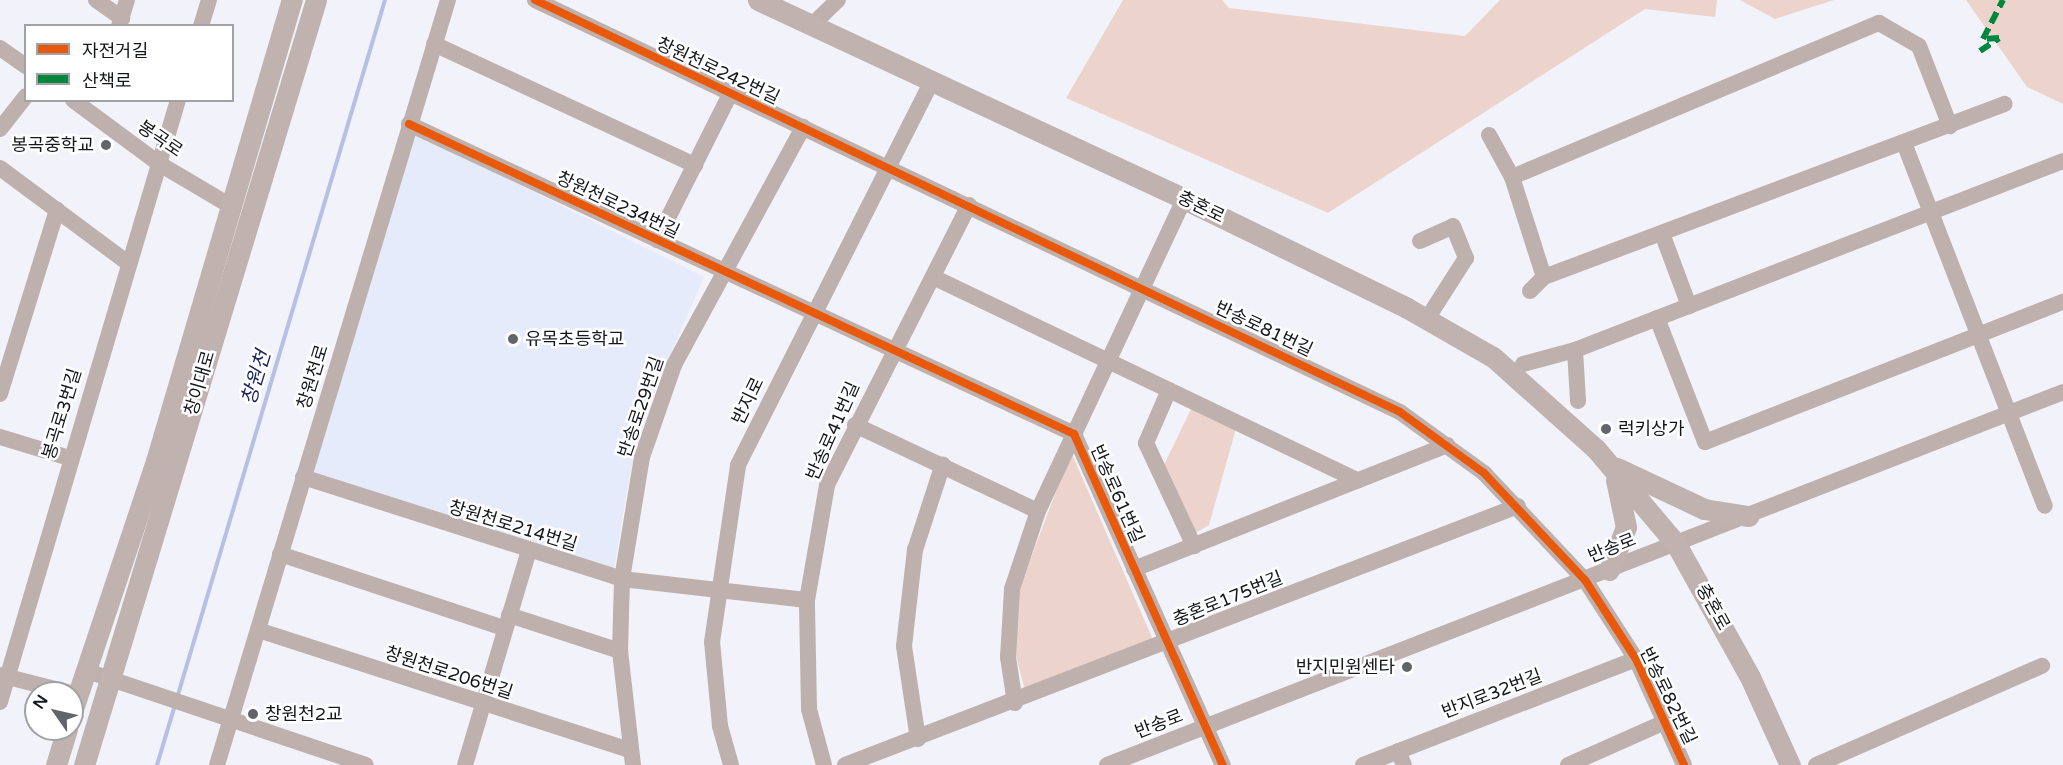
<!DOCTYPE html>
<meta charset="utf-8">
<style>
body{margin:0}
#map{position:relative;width:2063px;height:765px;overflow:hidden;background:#f2f3fa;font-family:"Varela Round","Noto Sans KR",sans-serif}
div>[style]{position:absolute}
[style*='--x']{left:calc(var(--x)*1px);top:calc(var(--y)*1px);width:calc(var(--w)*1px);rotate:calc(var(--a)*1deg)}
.built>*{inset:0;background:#e6ebfc}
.green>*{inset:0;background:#ecd4cd}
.stream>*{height:4px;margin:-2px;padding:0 2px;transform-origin:2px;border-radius:2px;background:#b6c0e6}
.minor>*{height:16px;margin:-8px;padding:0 8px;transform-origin:8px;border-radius:8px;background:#beb1ad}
.major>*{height:21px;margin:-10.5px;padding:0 10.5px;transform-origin:10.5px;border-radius:10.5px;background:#bfb2af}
.quiet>*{height:6px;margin-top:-3px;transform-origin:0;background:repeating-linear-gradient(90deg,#00873e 0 12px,transparent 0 18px)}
.cycleway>*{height:8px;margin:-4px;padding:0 4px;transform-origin:4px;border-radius:4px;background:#e8590c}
.dots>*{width:16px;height:16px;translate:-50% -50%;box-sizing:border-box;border:3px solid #fff;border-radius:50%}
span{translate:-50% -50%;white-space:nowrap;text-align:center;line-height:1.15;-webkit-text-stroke:5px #fff;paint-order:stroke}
.street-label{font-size:18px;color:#15171e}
.poi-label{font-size:18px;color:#15171e}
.right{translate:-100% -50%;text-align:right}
.left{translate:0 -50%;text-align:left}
.water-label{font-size:20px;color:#1d2561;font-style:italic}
.legend{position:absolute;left:24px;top:24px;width:210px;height:78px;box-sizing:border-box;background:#fff;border:2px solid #a1a2a5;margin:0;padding:8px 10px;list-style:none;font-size:18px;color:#15171e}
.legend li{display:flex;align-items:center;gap:12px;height:30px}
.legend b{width:30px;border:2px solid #a1a2a5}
.north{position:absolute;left:24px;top:681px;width:60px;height:60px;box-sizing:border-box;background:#fff;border:2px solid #a1a2a5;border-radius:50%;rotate:304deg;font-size:16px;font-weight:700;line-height:24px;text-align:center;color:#15171e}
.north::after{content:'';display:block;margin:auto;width:21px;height:27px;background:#62646b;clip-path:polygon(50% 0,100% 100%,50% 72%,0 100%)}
</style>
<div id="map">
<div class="built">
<div style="clip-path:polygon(412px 131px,704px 277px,650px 401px,629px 478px,614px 570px,309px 473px)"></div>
</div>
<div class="green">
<div style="clip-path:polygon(1123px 0,1222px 0,1229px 8px,1465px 36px,1500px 0,1717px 0,1715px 17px,1645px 9px,1328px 213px,1066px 98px)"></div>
<div style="clip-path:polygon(1740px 0,1834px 0,1775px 19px)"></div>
<div style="clip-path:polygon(1966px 0,2063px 0,2063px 104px,2027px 87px)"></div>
<div style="clip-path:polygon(1193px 405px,1237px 425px,1209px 525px,1192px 535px,1162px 469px)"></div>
<div style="clip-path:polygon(1071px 452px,1154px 642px,1025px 691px,1016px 656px,1017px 595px)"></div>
</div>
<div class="stream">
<div style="--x:177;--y:698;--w:728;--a:-73.41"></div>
<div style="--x:157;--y:765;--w:63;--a:-73.3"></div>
</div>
<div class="minor">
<div style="--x:96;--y:0;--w:32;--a:35"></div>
<div style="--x:535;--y:0;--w:958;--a:25.47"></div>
<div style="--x:1400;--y:412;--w:104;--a:36"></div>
<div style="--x:1484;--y:473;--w:147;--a:46.7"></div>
<div style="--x:1585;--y:580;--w:94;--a:57.2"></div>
<div style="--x:1636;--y:659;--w:116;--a:65.6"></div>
<div style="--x:812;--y:25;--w:36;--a:-44"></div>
<div style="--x:119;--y:26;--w:27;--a:-73"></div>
<div style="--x:201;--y:26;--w:27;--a:-73"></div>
<div style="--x:434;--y:44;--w:288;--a:24.9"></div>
<div style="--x:0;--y:48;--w:32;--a:35"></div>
<div style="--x:73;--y:100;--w:106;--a:36.5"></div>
<div style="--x:158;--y:163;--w:82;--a:30.6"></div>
<div style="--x:409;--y:124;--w:734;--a:24.99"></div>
<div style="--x:1074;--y:434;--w:363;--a:65.8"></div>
<div style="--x:0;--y:129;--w:42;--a:-51.8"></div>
<div style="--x:1489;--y:135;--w:48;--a:61.3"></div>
<div style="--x:1512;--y:177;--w:398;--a:-22.8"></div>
<div style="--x:1879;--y:23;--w:46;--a:29.9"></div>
<div style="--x:1919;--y:46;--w:86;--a:68.8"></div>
<div style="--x:1904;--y:143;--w:389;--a:68.8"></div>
<div style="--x:0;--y:168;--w:159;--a:36.6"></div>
<div style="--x:1512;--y:177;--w:105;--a:72.3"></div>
<div style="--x:1663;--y:236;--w:75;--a:69.6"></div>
<div style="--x:657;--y:240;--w:163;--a:-63.4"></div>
<div style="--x:1420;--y:241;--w:36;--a:-24"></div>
<div style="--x:1453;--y:226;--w:35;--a:68"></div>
<div style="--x:1466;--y:258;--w:72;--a:122.6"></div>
<div style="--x:933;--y:277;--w:471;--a:25.6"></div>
<div style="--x:1530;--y:291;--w:20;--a:-45"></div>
<div style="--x:1544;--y:277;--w:492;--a:-20.6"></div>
<div style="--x:1657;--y:318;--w:133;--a:68.8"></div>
<div style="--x:1705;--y:442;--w:384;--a:-21.4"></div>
<div style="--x:1575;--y:350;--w:51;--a:86.6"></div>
<div style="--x:1523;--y:364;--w:54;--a:-15.1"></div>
<div style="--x:1575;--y:350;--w:523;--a:-21.17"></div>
<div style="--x:1169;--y:390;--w:58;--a:113.5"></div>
<div style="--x:1146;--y:443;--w:114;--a:65"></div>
<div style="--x:0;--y:394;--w:193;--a:-72.8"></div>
<div style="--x:855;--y:425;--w:202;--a:25.2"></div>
<div style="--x:0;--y:437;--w:72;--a:16.9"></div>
<div style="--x:303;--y:477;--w:335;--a:17.7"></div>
<div style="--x:622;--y:579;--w:186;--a:6.5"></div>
<div style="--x:280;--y:554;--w:236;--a:18.3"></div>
<div style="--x:1134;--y:569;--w:337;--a:-21.6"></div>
<div style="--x:509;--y:615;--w:117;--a:18"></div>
<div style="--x:258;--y:630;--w:390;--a:17.9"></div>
<div style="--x:87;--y:671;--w:294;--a:18.6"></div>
<div style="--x:0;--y:675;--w:73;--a:14.2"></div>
<div style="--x:0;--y:702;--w:628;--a:-73.53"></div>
<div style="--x:1015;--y:703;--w:47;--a:-98.7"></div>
<div style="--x:1008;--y:657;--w:68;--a:-86.6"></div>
<div style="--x:1012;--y:589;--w:82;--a:-71.6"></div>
<div style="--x:1038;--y:511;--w:344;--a:-64.9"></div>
<div style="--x:918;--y:739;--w:94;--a:-98.6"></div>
<div style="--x:904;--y:646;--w:97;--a:-83.5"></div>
<div style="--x:915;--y:550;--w:90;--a:-72"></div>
<div style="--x:1398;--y:751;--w:15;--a:67"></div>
<div style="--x:217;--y:765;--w:799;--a:-73.2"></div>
<div style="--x:465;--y:765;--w:221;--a:-73.4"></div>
<div style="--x:633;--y:765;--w:115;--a:-96.5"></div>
<div style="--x:620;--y:651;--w:72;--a:-88.4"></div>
<div style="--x:622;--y:579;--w:124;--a:-80.7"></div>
<div style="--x:642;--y:457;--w:97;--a:-70.8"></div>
<div style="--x:674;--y:365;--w:271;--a:-61.5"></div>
<div style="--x:731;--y:765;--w:41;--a:-105.8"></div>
<div style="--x:720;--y:726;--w:84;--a:-95.4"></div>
<div style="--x:712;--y:642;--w:179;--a:-81.6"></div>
<div style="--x:738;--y:465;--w:428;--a:-63.2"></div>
<div style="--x:824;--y:765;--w:58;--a:-105"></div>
<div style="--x:809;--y:709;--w:109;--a:-91.1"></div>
<div style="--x:807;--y:600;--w:117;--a:-80.1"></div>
<div style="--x:827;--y:485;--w:314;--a:-63.1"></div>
<div style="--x:845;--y:765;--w:721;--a:-21.05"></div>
<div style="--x:1107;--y:765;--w:1026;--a:-21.31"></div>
<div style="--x:1363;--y:765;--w:293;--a:-21.2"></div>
<div style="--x:1568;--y:765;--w:106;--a:-23.9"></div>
<div style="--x:1816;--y:765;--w:247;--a:-23.7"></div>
</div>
<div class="major">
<div style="--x:758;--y:0;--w:470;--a:25"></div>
<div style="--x:1184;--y:199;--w:248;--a:26"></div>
<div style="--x:1407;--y:308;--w:99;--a:29.7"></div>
<div style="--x:1493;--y:357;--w:138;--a:41.8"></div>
<div style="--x:1596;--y:449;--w:124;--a:49.9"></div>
<div style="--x:1676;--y:544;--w:152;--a:60.9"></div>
<div style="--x:1750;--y:677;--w:97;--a:65.6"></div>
<div style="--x:1617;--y:468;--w:96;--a:25.2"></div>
<div style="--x:1704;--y:509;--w:45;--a:9"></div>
<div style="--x:1609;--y:570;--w:46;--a:-68.4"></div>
<div style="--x:1626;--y:527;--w:48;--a:-102"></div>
<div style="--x:72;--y:712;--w:265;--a:-71.5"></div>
<div style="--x:156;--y:461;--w:481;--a:-73.6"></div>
<div style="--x:56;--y:765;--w:38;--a:-73"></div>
<div style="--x:84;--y:765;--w:799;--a:-73.13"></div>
</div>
<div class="quiet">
<div style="--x:1980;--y:51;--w:23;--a:-34"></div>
<div style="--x:1999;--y:38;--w:16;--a:176"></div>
<div style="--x:1983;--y:39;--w:44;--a:-62.9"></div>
</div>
<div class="cycleway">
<div style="--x:535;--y:0;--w:958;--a:25.47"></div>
<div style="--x:1400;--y:412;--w:104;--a:36"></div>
<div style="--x:1484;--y:473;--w:147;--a:46.7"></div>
<div style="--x:1585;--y:580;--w:94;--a:57.2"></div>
<div style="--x:1636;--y:659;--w:116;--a:65.6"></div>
<div style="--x:409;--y:124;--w:734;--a:24.99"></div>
<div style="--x:1074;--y:434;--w:363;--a:65.8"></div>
</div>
<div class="dots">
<div style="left:106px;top:145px;background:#62646b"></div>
<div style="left:513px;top:339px;background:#62646b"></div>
<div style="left:1606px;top:429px;background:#62646b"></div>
<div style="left:1407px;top:667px;background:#62646b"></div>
<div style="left:253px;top:714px;background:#62646b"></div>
</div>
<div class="street-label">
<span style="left:718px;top:71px;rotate:25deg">창원천로242번길</span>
<span style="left:160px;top:139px;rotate:34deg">봉곡로</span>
<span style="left:618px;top:205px;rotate:25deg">창원천로234번길</span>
<span style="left:1201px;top:207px;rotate:26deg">충혼로</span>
<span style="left:1264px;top:329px;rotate:25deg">반송로81번길</span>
<span style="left:313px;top:377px;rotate:-73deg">창원천로</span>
<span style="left:200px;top:383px;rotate:-74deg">창이대로</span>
<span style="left:748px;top:401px;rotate:-64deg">반지로</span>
<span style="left:641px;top:407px;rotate:-71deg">반송로29번길</span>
<span style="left:62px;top:414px;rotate:-73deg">봉곡로3번길</span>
<span style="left:833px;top:431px;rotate:-66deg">반송로41번길</span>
<span style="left:1117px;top:494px;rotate:66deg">반송로61번길</span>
<span style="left:513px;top:526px;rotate:17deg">창원천로214번길</span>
<span style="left:1612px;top:548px;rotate:-22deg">반송로</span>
<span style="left:1228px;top:599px;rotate:-22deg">충혼로175번길</span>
<span style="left:1713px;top:607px;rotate:61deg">충혼로</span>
<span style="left:449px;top:673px;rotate:18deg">창원천로206번길</span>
<span style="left:1492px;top:694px;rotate:-21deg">반지로32번길</span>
<span style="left:1668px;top:696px;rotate:64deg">반송로82번길</span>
<span style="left:1159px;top:724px;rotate:-21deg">반송로</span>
</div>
<div class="poi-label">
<span class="right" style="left:94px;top:145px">봉곡중학교</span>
<span class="left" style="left:525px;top:339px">유목초등학교</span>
<span class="left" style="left:1618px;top:429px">럭키상가</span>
<span class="right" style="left:1395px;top:667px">반지민원센타</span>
<span class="left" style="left:265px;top:714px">창원천2교</span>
</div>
<div class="water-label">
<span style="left:257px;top:378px;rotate:-73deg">창원천</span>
</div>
<ul class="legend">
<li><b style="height:8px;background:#e8590c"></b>자전거길</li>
<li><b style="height:8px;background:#00873e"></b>산책로</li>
</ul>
<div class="north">N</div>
</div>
